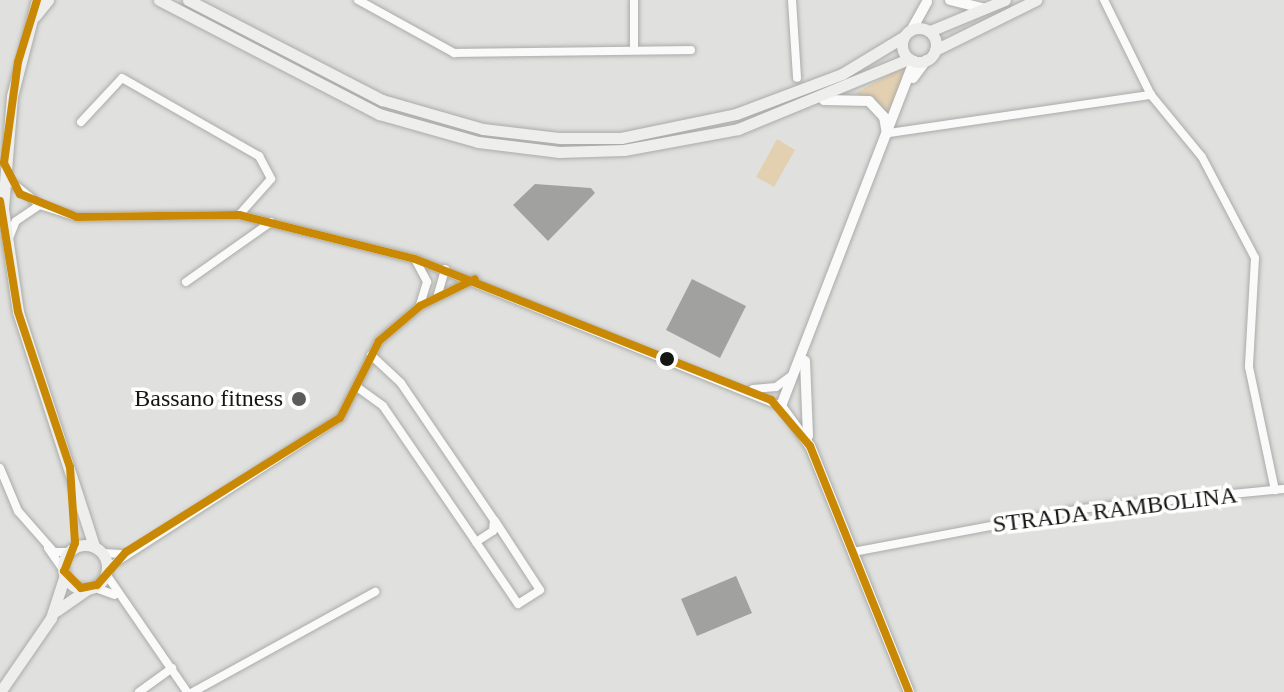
<!DOCTYPE html>
<style>
body{margin:0}
#map{position:relative;width:1284px;height:692px;overflow:hidden;background:#e0e1de;font-family:"Times New Roman",serif}
div>[style]{position:absolute}
[style*='--x']{left:calc(var(--x)*1px);top:calc(var(--y)*1px);width:calc(var(--w)*1px);rotate:calc(var(--a)*1deg)}
.green>*{inset:0;background:#e3d0b1}
.building>*{inset:0;background:#a1a2a0}
.roads{filter:drop-shadow(0 0 2px #aaaba9) drop-shadow(0 0 2px #aaaba9)}
.minor>*{height:8px;margin:-4px;padding:0 4px;transform-origin:4px;border-radius:4px;background:#fafafa}
.tertiary>*{height:10px;margin:-5px;padding:0 5px;transform-origin:5px;border-radius:5px;background:#fafafa}
.secondary>*{height:11px;margin:-5.5px;padding:0 5.5px;transform-origin:5.5px;border-radius:5.5px;background:#eeefec}
.secondary>.ring{margin:-5.5px;padding:0;box-sizing:content-box;background:none;border:11px solid #eeefec;border-radius:50%}
.bus-1>*{height:8px;margin:-4px;padding:0 4px;transform-origin:4px;border-radius:4px;background:#ca8904}
.dots>*{width:22px;height:22px;translate:-50% -50%;box-sizing:border-box;border:4px solid #fff;border-radius:50%}
span{translate:-50% -50%;white-space:nowrap;text-align:center;line-height:1.15;-webkit-text-stroke:7px #fff;paint-order:stroke}
.poi-label{font-size:24px;color:#151513}
.right{translate:-100% -50%;text-align:right}
.street-label{font-size:24px;color:#151513}
</style>
<div id="map">
<div class="green">
<div style="clip-path:polygon(906px 69px,888px 119px,856px 93px,901px 68px)"></div>
<div style="clip-path:polygon(777px 139px,795px 150px,774px 187px,756px 177px)"></div>
</div>
<div class="building">
<div style="clip-path:polygon(535px 184px,591px 188px,595px 193px,548px 241px,513px 205px)"></div>
<div style="clip-path:polygon(692px 279px,746px 306px,720px 358px,666px 330px)"></div>
<div style="clip-path:polygon(736px 576px,752px 613px,697px 636px,681px 599px)"></div>
</div>
<div class="roads">
<div class="minor">
<div style="--x:358;--y:0;--w:110;--a:28.9"></div>
<div style="--x:454;--y:53;--w:237;--a:-0.7"></div>
<div style="--x:634;--y:0;--w:49;--a:90"></div>
<div style="--x:792;--y:0;--w:78;--a:86.3"></div>
<div style="--x:1104;--y:0;--w:106;--a:63.7"></div>
<div style="--x:1151;--y:95;--w:80;--a:50.6"></div>
<div style="--x:1202;--y:157;--w:114;--a:62.3"></div>
<div style="--x:1255;--y:258;--w:109;--a:93.2"></div>
<div style="--x:1249;--y:367;--w:126;--a:78.1"></div>
<div style="--x:81;--y:122;--w:60;--a:-47"></div>
<div style="--x:122;--y:78;--w:158;--a:29.7"></div>
<div style="--x:259;--y:156;--w:26;--a:62"></div>
<div style="--x:271;--y:179;--w:48;--a:131.6"></div>
<div style="--x:889;--y:133;--w:265;--a:-8.3"></div>
<div style="--x:5;--y:177;--w:45;--a:38.7"></div>
<div style="--x:40;--y:205;--w:39;--a:18"></div>
<div style="--x:77;--y:217;--w:162;--a:-0.7"></div>
<div style="--x:239;--y:215;--w:181;--a:14"></div>
<div style="--x:415;--y:259;--w:394;--a:21.9"></div>
<div style="--x:9;--y:238;--w:18;--a:-68"></div>
<div style="--x:16;--y:221;--w:29;--a:-34"></div>
<div style="--x:415;--y:259;--w:26;--a:62"></div>
<div style="--x:427;--y:282;--w:24;--a:107"></div>
<div style="--x:186;--y:282;--w:104;--a:-35.2"></div>
<div style="--x:438;--y:294;--w:26;--a:-74"></div>
<div style="--x:357;--y:387;--w:32;--a:36"></div>
<div style="--x:383;--y:406;--w:165;--a:55.6"></div>
<div style="--x:476;--y:542;--w:20;--a:-33"></div>
<div style="--x:493;--y:531;--w:11;--a:-85"></div>
<div style="--x:494;--y:520;--w:166;--a:-124.2"></div>
<div style="--x:401;--y:383;--w:41;--a:-137"></div>
<div style="--x:753;--y:389;--w:23;--a:-5"></div>
<div style="--x:776;--y:387;--w:19;--a:-36"></div>
<div style="--x:0;--y:468;--w:47;--a:67.3"></div>
<div style="--x:18;--y:511;--w:55;--a:48.7"></div>
<div style="--x:54;--y:552;--w:14;--a:0"></div>
<div style="--x:476;--y:542;--w:75;--a:55.9"></div>
<div style="--x:518;--y:604;--w:26;--a:-32"></div>
<div style="--x:540;--y:590;--w:82;--a:-123.1"></div>
<div style="--x:48;--y:548;--w:28;--a:55"></div>
<div style="--x:853;--y:552;--w:231;--a:-10.7"></div>
<div style="--x:1080;--y:509;--w:205;--a:-5.6"></div>
<div style="--x:103;--y:553;--w:18;--a:3"></div>
<div style="--x:107;--y:568;--w:277;--a:-32.8"></div>
<div style="--x:340;--y:418;--w:86;--a:-63.1"></div>
<div style="--x:379;--y:341;--w:54;--a:-40.5"></div>
<div style="--x:420;--y:306;--w:61;--a:-26.1"></div>
<div style="--x:106;--y:574;--w:143;--a:55.5"></div>
<div style="--x:93;--y:587;--w:23;--a:20"></div>
<div style="--x:139;--y:692;--w:41;--a:-36"></div>
<div style="--x:193;--y:692;--w:208;--a:-28.8"></div>
</div>
<div class="tertiary">
<div style="--x:950;--y:0;--w:33;--a:14"></div>
<div style="--x:912;--y:29;--w:31;--a:-61"></div>
<div style="--x:913;--y:78;--w:22;--a:-54"></div>
<div style="--x:824;--y:100;--w:45;--a:1.3"></div>
<div style="--x:869;--y:101;--w:22;--a:47"></div>
<div style="--x:884;--y:117;--w:17;--a:80"></div>
<div style="--x:805;--y:361;--w:75;--a:87.7"></div>
<div style="--x:909;--y:692;--w:265;--a:-111.9"></div>
<div style="--x:810;--y:446;--w:49;--a:-125.9"></div>
<div style="--x:781;--y:406;--w:370;--a:-68.9"></div>
</div>
<div class="secondary">
<div style="--x:37;--y:0;--w:99;--a:104.6"></div>
<div style="--x:12;--y:96;--w:113;--a:94.6"></div>
<div style="--x:3;--y:209;--w:104;--a:81.7"></div>
<div style="--x:18;--y:312;--w:246;--a:72"></div>
<div style="--x:159;--y:0;--w:248;--a:27.4"></div>
<div style="--x:379;--y:114;--w:103;--a:15.8"></div>
<div style="--x:478;--y:142;--w:82;--a:7"></div>
<div style="--x:559;--y:152;--w:65;--a:-1.8"></div>
<div style="--x:624;--y:150;--w:116;--a:-10.4"></div>
<div style="--x:738;--y:129;--w:185;--a:-22.3"></div>
<div style="--x:188;--y:0;--w:218;--a:27.3"></div>
<div style="--x:382;--y:100;--w:105;--a:16"></div>
<div style="--x:483;--y:129;--w:78;--a:6.7"></div>
<div style="--x:560;--y:138;--w:61;--a:0"></div>
<div style="--x:621;--y:138;--w:117;--a:-11.8"></div>
<div style="--x:736;--y:114;--w:113;--a:-20.7"></div>
<div style="--x:842;--y:74;--w:71;--a:-31.2"></div>
<div style="--x:35;--y:16;--w:21;--a:-51"></div>
<div class="ring" style="left:902px;top:28px;width:23px;height:23px"></div>
<div style="--x:930;--y:31;--w:81;--a:-22.5"></div>
<div style="--x:935;--y:50;--w:113;--a:-26.3"></div>
<div class="ring" style="left:63px;top:545px;width:33px;height:33px"></div>
<div style="--x:56;--y:611;--w:38;--a:-35"></div>
<div style="--x:0;--y:692;--w:90;--a:-55.4"></div>
<div style="--x:51;--y:618;--w:45;--a:-72"></div>
</div>
</div>
<div class="bus-1">
<div style="--x:37;--y:0;--w:65;--a:107"></div>
<div style="--x:18;--y:62;--w:102;--a:97.9"></div>
<div style="--x:4;--y:163;--w:35;--a:63"></div>
<div style="--x:20;--y:194;--w:61;--a:22"></div>
<div style="--x:77;--y:217;--w:162;--a:-0.7"></div>
<div style="--x:239;--y:215;--w:181;--a:14"></div>
<div style="--x:415;--y:259;--w:383;--a:21.6"></div>
<div style="--x:771;--y:400;--w:60;--a:49.7"></div>
<div style="--x:810;--y:446;--w:265;--a:68.1"></div>
<div style="--x:0;--y:201;--w:112;--a:80.8"></div>
<div style="--x:18;--y:312;--w:163;--a:71.5"></div>
<div style="--x:70;--y:467;--w:76;--a:86.2"></div>
<div style="--x:75;--y:543;--w:30;--a:111"></div>
<div style="--x:64;--y:571;--w:24;--a:45"></div>
<div style="--x:81;--y:588;--w:16;--a:-11"></div>
<div style="--x:97;--y:585;--w:44;--a:-48.7"></div>
<div style="--x:126;--y:552;--w:252;--a:-32.1"></div>
<div style="--x:340;--y:418;--w:86;--a:-63.1"></div>
<div style="--x:379;--y:341;--w:54;--a:-40.5"></div>
<div style="--x:420;--y:306;--w:61;--a:-26.1"></div>
</div>
<div class="dots">
<div style="left:667px;top:359px;background:#151513"></div>
<div style="left:299px;top:399px;background:#5c5c5a"></div>
</div>
<div class="poi-label">
<span class="right" style="left:283px;top:399px">Bassano fitness</span>
</div>
<div class="street-label">
<span style="left:1115px;top:510px;rotate:-7deg">STRADA RAMBOLINA</span>
</div>
</div>
